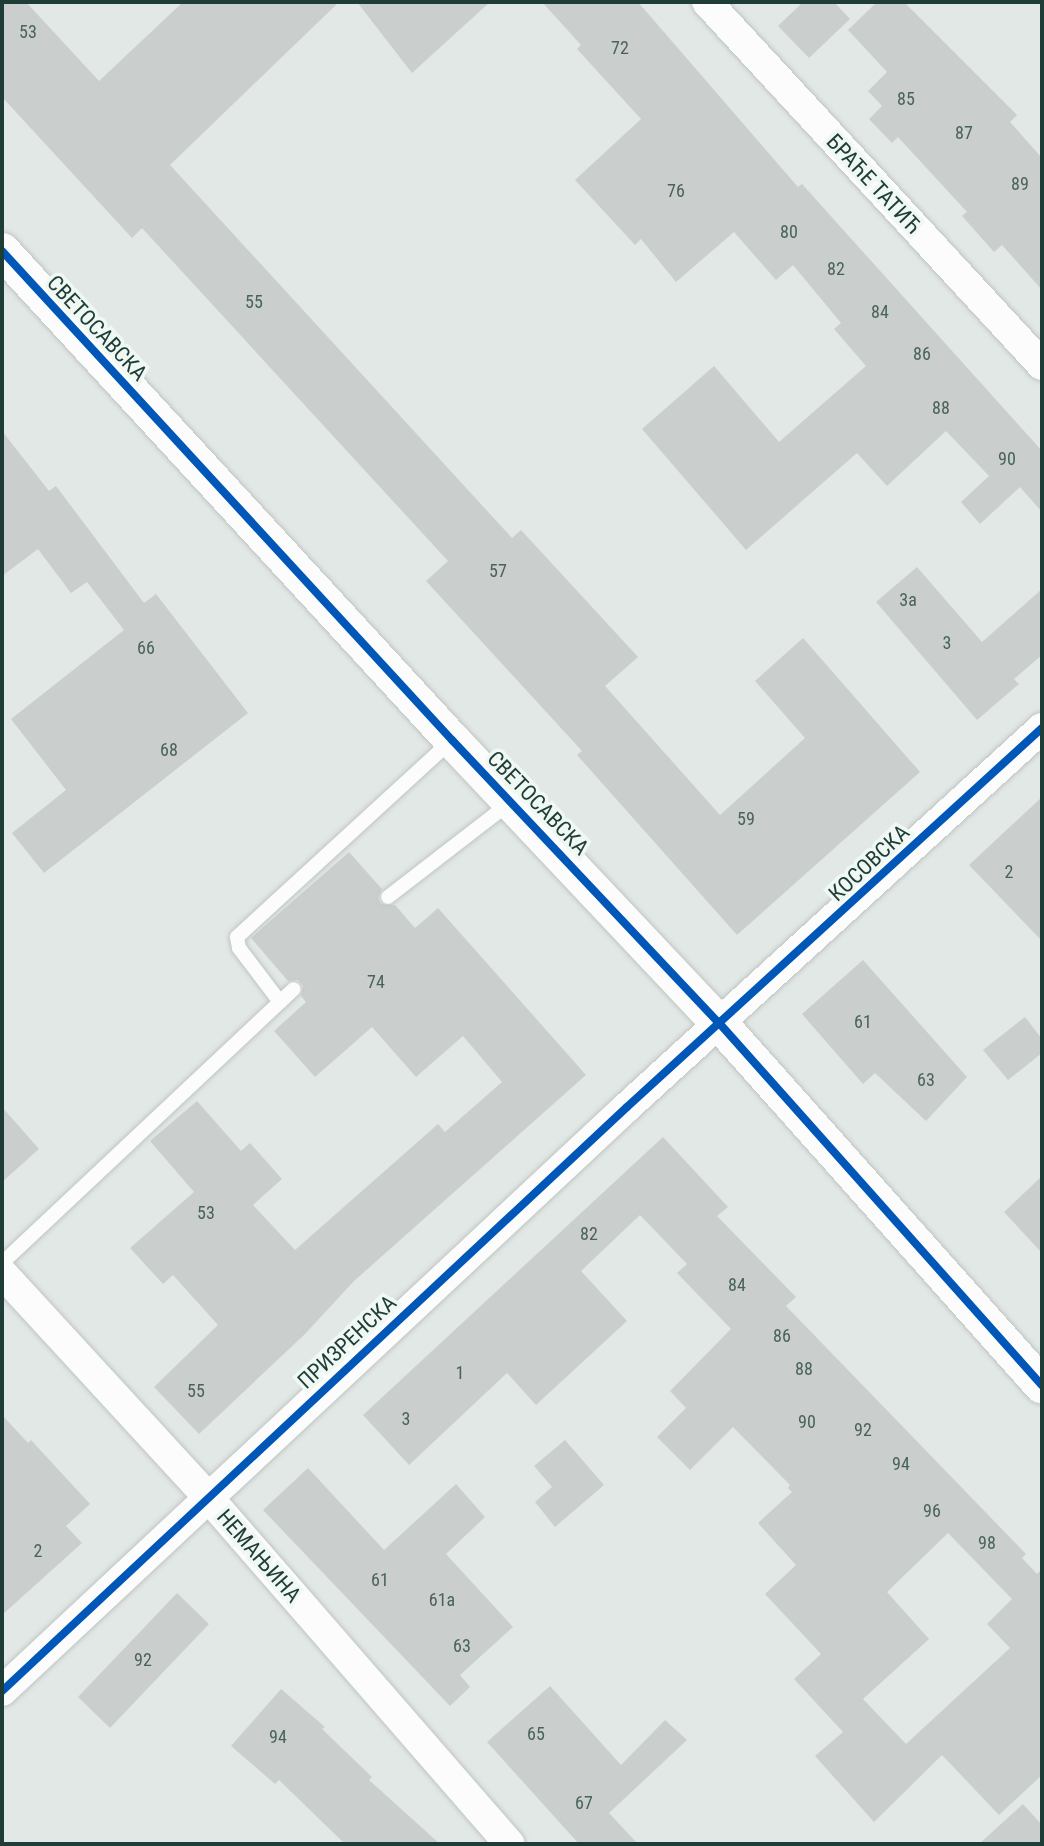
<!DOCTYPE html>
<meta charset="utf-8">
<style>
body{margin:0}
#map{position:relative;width:1044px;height:1846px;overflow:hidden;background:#e2e8e6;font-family:"Roboto Condensed",sans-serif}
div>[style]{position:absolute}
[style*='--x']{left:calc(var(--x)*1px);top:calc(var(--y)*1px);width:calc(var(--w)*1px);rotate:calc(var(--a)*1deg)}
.building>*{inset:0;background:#cacfcd}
.roads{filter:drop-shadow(0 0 2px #bfc5c3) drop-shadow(0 0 2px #bfc5c3)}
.service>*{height:14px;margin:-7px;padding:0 7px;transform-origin:7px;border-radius:7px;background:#fbfcfb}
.minor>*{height:30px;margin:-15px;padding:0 15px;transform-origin:15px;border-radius:15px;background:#fbfcfb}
.tertiary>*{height:36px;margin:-18px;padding:0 18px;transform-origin:18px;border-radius:18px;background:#fbfcfb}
.cycleway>*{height:8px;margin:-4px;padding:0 4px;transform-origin:4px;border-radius:4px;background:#0057b8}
span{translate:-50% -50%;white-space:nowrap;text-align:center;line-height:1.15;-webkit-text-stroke:7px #f0f8f4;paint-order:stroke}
.number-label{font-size:18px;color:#4a625d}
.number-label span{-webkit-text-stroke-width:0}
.street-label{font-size:22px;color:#1f3c37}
.frame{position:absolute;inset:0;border:4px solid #1f3c37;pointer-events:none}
</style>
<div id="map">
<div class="building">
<div style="clip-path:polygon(2px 2px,26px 2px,99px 81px,183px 2px,339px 2px,170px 165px,512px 538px,521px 530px,638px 657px,605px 686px,720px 815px,805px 738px,755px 681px,803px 638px,920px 772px,737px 935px,577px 755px,582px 751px,426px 581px,448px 561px,142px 228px,132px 238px,2px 97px)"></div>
<div style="clip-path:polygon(357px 2px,490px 2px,412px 73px)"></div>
<div style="clip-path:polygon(542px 2px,638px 2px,798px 187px,802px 184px,1042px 451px,1042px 512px,1020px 487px,980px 524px,961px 502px,989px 476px,946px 431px,887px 486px,857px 453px,746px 550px,642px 429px,714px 366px,779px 442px,866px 366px,834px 329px,841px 323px,793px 265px,776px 280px,734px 232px,676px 282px,641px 239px,635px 245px,575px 180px,641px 119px,577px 49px,581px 45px)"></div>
<div style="clip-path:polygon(803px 2px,834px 2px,850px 19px,809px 58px,778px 26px)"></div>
<div style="clip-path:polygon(877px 2px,904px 2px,1017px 115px,1010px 122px,1042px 158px,1042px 290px,1002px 245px,994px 252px,962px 216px,967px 212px,898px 137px,892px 143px,869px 119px,882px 106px,868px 91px,887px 72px,848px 30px)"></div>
<div style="clip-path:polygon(2px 431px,49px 491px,56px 486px,144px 603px,156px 594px,248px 713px,44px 873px,12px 833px,66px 790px,11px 719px,124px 630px,87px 582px,71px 593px,38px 549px,2px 576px)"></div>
<div style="clip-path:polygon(917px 567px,982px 642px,1042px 589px,1042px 655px,1014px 679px,1019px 684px,977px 720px,876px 602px)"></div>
<div style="clip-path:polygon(1042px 797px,1042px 941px,969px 865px)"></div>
<div style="clip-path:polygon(349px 852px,382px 889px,378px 898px,381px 904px,395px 905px,415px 928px,438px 908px,586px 1075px,354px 1281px,305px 1334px,199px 1434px,154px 1387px,218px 1325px,173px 1275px,163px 1284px,130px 1248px,194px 1192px,150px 1141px,197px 1101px,241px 1151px,250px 1143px,282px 1179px,253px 1205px,295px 1250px,438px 1124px,445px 1132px,502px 1082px,463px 1036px,416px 1077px,372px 1027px,315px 1077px,274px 1031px,306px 1002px,301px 996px,303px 986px,298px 980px,288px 981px,251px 938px)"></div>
<div style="clip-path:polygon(863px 960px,967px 1077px,926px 1121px,875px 1073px,863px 1084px,802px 1014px)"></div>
<div style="clip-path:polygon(1025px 1017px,1042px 1039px,1042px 1053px,1008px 1080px,983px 1050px)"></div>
<div style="clip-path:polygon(2px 1107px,39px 1149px,2px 1182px)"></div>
<div style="clip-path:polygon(evenodd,663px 1137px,728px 1207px,717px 1216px,796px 1297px,786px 1306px,1026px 1554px,1022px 1558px,1037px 1574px,1042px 1569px,1042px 1775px,999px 1815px,942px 1755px,874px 1822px,815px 1756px,843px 1732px,794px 1679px,821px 1654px,765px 1594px,796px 1565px,758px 1523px,792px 1492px,788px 1488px,790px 1485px,733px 1427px,690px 1470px,657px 1437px,686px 1408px,670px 1391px,731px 1329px,677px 1273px,687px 1264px,640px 1215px,581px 1271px,627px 1321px,536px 1405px,507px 1373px,409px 1465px,363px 1415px,663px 1137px,948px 1533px,1012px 1599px,987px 1624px,1010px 1648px,906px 1744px,863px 1699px,929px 1639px,887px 1592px,948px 1533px)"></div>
<div style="clip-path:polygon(1042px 1176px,1042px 1253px,1004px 1212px)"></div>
<div style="clip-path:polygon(2px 1415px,28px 1443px,31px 1440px,90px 1504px,66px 1526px,82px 1543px,2px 1615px)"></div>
<div style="clip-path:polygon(565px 1440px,604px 1485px,555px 1527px,535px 1502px,552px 1487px,534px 1466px)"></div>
<div style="clip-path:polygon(308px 1468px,384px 1550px,456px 1484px,485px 1517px,446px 1554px,513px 1627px,460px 1675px,470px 1687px,450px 1706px,263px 1510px)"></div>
<div style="clip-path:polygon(177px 1593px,209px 1624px,110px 1728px,78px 1697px)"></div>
<div style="clip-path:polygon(550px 1686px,621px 1765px,665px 1720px,687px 1740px,609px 1813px,638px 1844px,579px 1844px,487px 1742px)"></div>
<div style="clip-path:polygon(281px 1689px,325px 1727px,322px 1729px,372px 1777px,369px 1780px,440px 1844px,345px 1844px,279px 1780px,275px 1784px,231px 1746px)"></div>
<div style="clip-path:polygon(1023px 1804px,1042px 1825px,1042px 1844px,979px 1844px)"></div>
</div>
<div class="roads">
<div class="service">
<div style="--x:388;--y:897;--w:155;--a:-37.7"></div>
<div style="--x:280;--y:1002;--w:68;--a:-127.2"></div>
<div style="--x:239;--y:948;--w:11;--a:-100"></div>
<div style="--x:237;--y:937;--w:292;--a:-42.5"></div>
<div style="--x:2;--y:1263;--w:400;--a:-43.2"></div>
</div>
<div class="minor">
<div style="--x:707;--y:2;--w:494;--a:47.3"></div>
<div style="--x:2;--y:1273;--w:303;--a:47.4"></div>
<div style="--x:207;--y:1496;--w:461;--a:49"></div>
<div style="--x:2;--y:1691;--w:855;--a:-43.06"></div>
<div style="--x:627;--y:1107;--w:562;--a:-42.4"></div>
</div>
<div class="tertiary">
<div style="--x:2;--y:251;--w:665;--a:47.38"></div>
<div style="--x:452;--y:740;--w:390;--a:46.7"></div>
<div style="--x:720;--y:1024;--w:484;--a:48.3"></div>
</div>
</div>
<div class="cycleway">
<div style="--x:2;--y:251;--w:665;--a:47.38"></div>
<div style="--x:452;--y:740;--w:390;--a:46.7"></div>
<div style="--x:720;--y:1024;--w:484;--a:48.3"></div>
<div style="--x:2;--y:1691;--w:855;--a:-43.06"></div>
<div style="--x:627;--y:1107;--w:562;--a:-42.4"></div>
</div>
<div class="number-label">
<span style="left:28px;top:32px">53</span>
<span style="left:620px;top:48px">72</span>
<span style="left:906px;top:99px">85</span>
<span style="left:964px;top:133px">87</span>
<span style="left:1020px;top:184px">89</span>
<span style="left:676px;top:191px">76</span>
<span style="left:789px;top:232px">80</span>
<span style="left:836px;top:269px">82</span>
<span style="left:254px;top:302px">55</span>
<span style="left:880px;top:312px">84</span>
<span style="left:922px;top:354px">86</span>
<span style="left:941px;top:408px">88</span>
<span style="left:1007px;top:459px">90</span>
<span style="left:498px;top:571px">57</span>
<span style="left:908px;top:600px">3a</span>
<span style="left:947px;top:643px">3</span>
<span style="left:146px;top:648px">66</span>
<span style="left:169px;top:750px">68</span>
<span style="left:746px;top:819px">59</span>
<span style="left:1009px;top:872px">2</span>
<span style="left:376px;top:982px">74</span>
<span style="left:863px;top:1022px">61</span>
<span style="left:926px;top:1080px">63</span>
<span style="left:206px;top:1213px">53</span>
<span style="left:589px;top:1234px">82</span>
<span style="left:737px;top:1285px">84</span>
<span style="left:782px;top:1336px">86</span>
<span style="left:804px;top:1369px">88</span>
<span style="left:460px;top:1373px">1</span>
<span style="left:196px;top:1391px">55</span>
<span style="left:406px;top:1419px">3</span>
<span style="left:807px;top:1422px">90</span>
<span style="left:863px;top:1430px">92</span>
<span style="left:901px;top:1464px">94</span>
<span style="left:932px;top:1511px">96</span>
<span style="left:987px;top:1543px">98</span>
<span style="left:38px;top:1551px">2</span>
<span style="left:380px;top:1580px">61</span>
<span style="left:442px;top:1600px">61a</span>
<span style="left:462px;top:1646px">63</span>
<span style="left:143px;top:1660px">92</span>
<span style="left:536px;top:1734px">65</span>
<span style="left:278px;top:1737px">94</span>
<span style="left:584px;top:1803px">67</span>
</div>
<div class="street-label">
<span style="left:874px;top:184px;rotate:47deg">БРАЋЕ ТАТИЋ</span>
<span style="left:97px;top:328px;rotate:47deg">СВЕТОСАВСКА</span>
<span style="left:538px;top:803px;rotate:46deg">СВЕТОСАВСКА</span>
<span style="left:869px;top:863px;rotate:-43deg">КОСОВСКА</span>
<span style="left:347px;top:1342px;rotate:-43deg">ПРИЗРЕНСКА</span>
<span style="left:259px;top:1556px;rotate:49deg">НЕМАЊИНА</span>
</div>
<div class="frame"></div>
</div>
